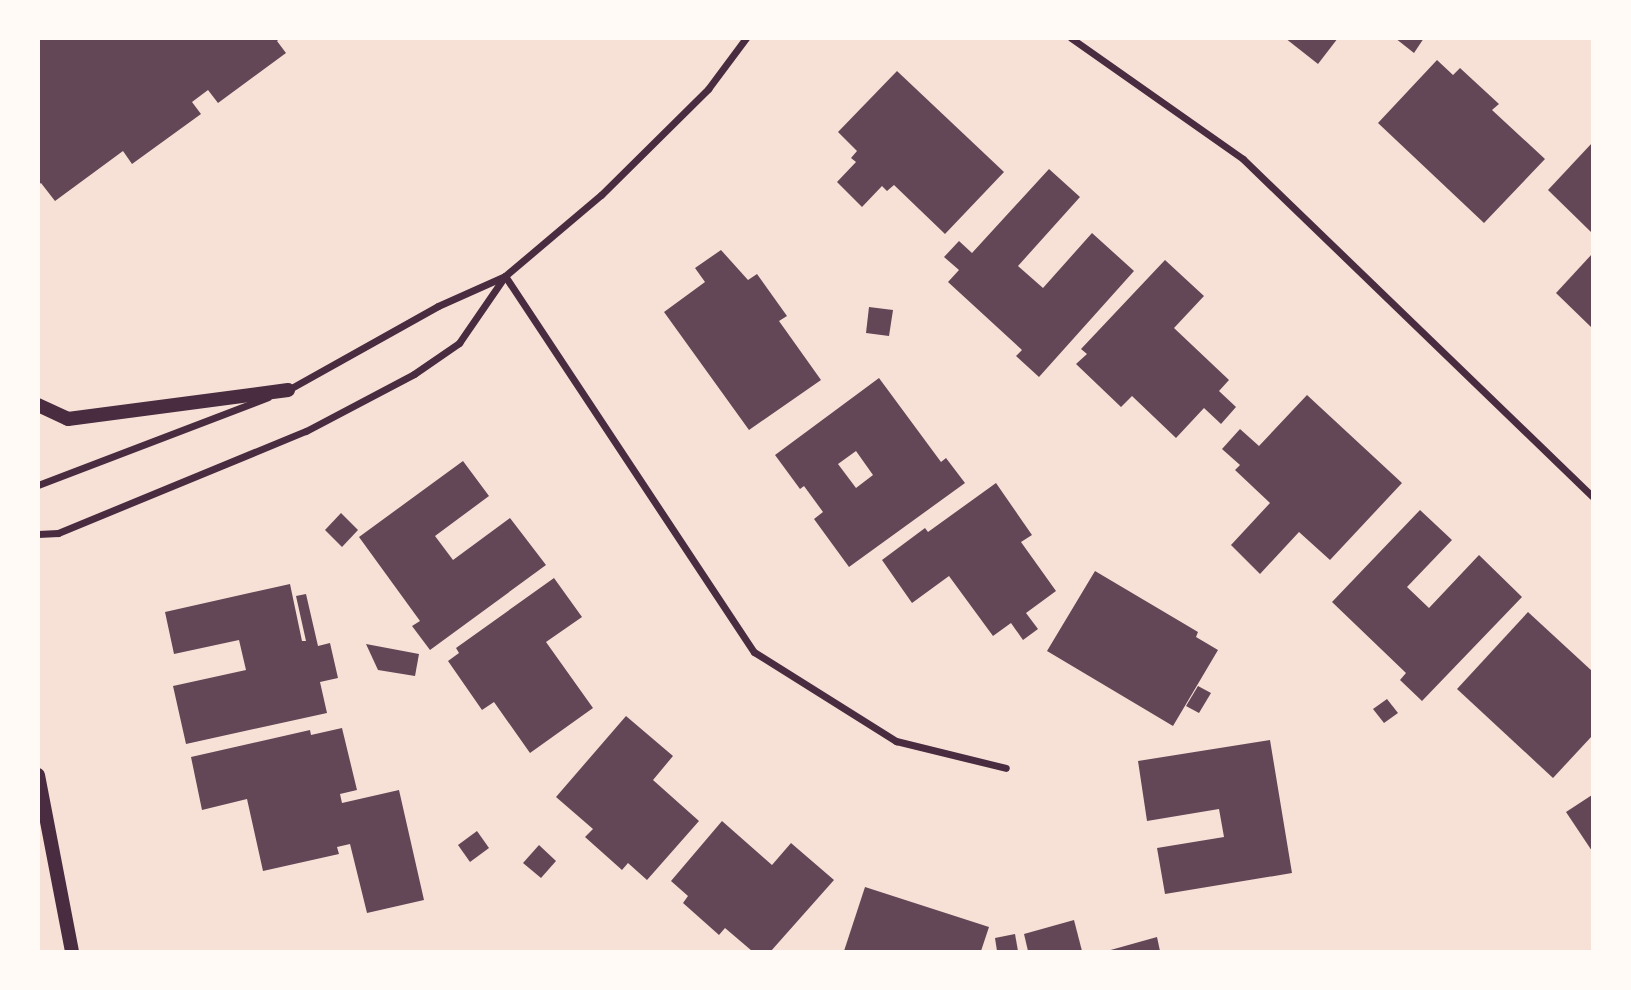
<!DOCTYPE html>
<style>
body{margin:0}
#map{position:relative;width:1631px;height:990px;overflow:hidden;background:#f7e1d7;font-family:"Noto Sans",sans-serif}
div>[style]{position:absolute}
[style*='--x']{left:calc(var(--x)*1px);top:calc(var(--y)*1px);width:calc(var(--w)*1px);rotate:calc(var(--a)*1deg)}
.building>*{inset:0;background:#644757}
.minor>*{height:7px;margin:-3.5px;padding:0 3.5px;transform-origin:3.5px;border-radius:3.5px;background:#4a2c40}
.secondary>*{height:14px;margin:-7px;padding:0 7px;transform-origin:7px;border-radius:7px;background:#4a2c40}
span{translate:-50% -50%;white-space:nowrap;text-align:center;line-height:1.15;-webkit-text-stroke:6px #fffaf5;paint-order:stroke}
.frame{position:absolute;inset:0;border:40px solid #fffaf5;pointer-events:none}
</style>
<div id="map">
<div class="building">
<div style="clip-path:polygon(43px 38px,280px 38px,277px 41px,286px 53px,218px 103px,208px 90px,192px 102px,201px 114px,132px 164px,123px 151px,55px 201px,41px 183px,38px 185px,38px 41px)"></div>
<div style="clip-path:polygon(1285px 38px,1338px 38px,1318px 64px)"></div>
<div style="clip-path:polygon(1395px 38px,1424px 38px,1414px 53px)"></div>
<div style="clip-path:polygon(1437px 60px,1453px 75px,1460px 68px,1499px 104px,1492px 110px,1545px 159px,1484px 223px,1378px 123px)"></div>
<div style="clip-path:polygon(897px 71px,1004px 172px,945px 234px,894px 185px,887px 191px,882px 186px,862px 207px,837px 182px,856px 162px,851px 158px,857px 151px,838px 132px)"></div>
<div style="clip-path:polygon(1592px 143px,1592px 233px,1548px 190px)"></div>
<div style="clip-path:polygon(1049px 169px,1080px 197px,1018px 266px,1043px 288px,1092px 233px,1134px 271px,1039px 377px,1016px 356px,1022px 350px,948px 282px,959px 270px,944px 257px,959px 241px,972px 253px)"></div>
<div style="clip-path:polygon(721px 250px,748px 280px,757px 274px,787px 316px,779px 321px,821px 380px,749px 430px,664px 312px,705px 282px,695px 268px)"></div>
<div style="clip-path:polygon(1592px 254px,1592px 328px,1556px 293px)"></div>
<div style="clip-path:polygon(1165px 260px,1204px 296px,1174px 328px,1229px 380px,1219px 391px,1236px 407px,1221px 424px,1204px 408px,1176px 438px,1132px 396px,1121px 407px,1076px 364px,1087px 354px,1081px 349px)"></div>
<div style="clip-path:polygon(869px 307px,893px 310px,889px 336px,866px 333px)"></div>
<div style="clip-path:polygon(evenodd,879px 378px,941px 462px,946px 458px,965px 483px,849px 567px,814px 519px,823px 512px,804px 486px,800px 489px,775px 455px,879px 378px,856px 451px,873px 475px,856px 488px,838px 464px,856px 451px)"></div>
<div style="clip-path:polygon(1307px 395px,1402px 483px,1330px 560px,1299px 532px,1260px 574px,1231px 545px,1270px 503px,1235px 470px,1240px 465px,1222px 449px,1240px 429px,1259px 446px)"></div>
<div style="clip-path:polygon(463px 461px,489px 496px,435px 536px,453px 560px,510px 518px,546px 565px,430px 650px,412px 626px,420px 621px,359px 537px)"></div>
<div style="clip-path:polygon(996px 483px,1032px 535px,1021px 542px,1056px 591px,1026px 613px,1038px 629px,1023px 640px,1011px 623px,993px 636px,949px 576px,912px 603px,882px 560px,925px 528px,928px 532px)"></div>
<div style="clip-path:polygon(1420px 510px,1452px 540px,1407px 587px,1429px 608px,1479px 555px,1522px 597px,1422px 701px,1400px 680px,1406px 673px,1332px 602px)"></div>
<div style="clip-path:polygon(341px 513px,358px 530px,342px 547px,325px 530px)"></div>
<div style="clip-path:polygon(1095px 571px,1198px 632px,1196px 637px,1218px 650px,1173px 726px,1047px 651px)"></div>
<div style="clip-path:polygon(554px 578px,582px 617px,546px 642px,593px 708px,530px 753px,494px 702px,482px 710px,448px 661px,459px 653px,456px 648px)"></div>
<div style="clip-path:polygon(290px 584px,302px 641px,306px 641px,296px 596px,306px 594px,318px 646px,330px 643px,338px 678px,320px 682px,327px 713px,186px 744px,173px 686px,246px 670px,239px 640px,174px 654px,165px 612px)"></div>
<div style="clip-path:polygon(1528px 612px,1592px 671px,1592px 736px,1553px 778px,1457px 689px)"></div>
<div style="clip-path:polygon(366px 644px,419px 654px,415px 676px,378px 670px)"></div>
<div style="clip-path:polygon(1198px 686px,1211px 693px,1199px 713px,1186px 706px)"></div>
<div style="clip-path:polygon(1387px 699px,1398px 713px,1384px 723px,1373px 709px)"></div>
<div style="clip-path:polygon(626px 716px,673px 756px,653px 780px,699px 821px,647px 880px,628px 863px,622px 870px,585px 837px,593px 829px,556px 797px)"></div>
<div style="clip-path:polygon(342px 728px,357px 790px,340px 794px,342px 803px,399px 790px,424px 900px,367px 913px,350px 844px,337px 847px,339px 854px,263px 871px,247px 799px,202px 810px,191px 757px,310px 730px,311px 735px)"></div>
<div style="clip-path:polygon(1270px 740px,1292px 873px,1165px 894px,1157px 848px,1224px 837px,1219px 809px,1147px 821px,1138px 761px)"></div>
<div style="clip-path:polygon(1592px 795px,1592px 851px,1566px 812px)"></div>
<div style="clip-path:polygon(722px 821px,772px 865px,791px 843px,834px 880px,771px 951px,752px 951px,725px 928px,719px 935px,683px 903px,688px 896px,671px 881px)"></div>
<div style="clip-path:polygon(477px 831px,489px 848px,470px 862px,458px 845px)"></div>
<div style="clip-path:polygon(539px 845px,556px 861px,541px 878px,523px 863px)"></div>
<div style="clip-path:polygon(865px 887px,989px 927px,981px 951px,844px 951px)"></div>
<div style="clip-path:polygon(1074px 920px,1082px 951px,1028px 951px,1024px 934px)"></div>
<div style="clip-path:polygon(1015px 934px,1018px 951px,997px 951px,995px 938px)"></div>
<div style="clip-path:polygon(1157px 937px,1160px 951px,1107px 951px)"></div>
</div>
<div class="minor">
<div style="--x:1071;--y:38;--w:210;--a:35.1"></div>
<div style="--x:1243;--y:159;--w:485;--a:44"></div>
<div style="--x:505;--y:276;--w:451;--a:56.5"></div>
<div style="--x:754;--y:652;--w:168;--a:32.1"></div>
<div style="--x:896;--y:741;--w:113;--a:13.8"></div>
<div style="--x:286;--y:391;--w:174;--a:-29.2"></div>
<div style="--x:438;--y:306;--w:73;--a:-24.1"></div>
<div style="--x:38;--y:485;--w:246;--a:-20.9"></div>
<div style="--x:38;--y:534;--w:20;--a:-3"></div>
<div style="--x:58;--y:533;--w:268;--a:-22.4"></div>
<div style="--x:306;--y:431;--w:122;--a:-27.8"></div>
<div style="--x:414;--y:374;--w:55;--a:-34.6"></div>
<div style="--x:459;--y:343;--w:81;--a:-55.5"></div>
<div style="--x:505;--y:276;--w:126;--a:-40.2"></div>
<div style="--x:601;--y:195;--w:151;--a:-44.7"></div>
<div style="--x:708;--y:89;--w:64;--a:-53.3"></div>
</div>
<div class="secondary">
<div style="--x:38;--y:405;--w:33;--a:25"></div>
<div style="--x:68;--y:419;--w:222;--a:-7.5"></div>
<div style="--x:38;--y:775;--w:179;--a:79.1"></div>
</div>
<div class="frame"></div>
</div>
